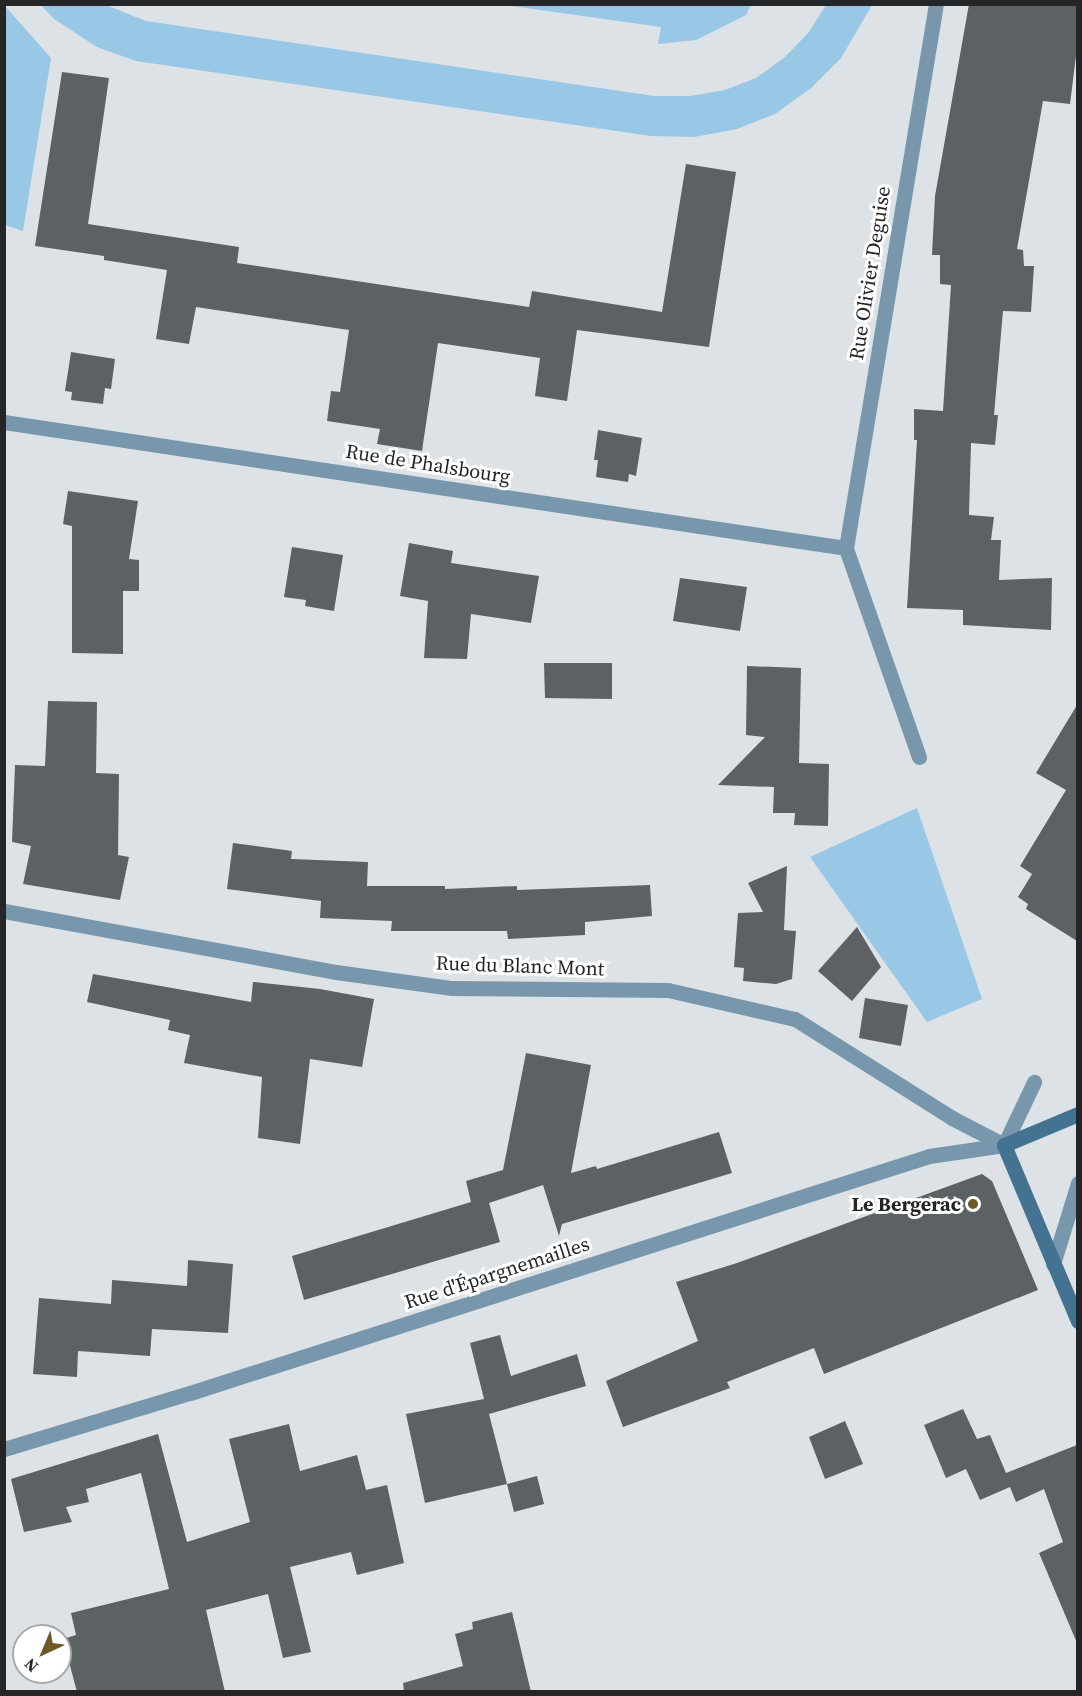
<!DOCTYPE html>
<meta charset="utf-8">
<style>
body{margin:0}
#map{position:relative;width:1082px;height:1696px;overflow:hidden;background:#dce2e6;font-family:"Source Serif 4",serif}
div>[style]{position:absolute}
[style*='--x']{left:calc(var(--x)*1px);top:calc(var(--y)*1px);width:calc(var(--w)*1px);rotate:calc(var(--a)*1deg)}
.green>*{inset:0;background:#99c7e6}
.building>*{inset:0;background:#5c6164}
.street>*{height:15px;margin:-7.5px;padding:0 7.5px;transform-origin:7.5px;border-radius:7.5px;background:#7897ac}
.secondary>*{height:15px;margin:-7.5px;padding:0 7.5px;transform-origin:7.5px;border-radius:7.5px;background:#437390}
.dots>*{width:16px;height:16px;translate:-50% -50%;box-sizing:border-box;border:3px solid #fff;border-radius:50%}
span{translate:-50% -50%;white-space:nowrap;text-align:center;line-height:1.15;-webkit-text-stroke:6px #fff;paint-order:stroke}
.street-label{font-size:20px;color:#232527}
.poi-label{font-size:20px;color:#232527;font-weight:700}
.right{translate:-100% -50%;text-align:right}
.frame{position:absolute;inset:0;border:6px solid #232527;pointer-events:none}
.north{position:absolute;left:12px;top:1624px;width:60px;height:60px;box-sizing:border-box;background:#fff;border:2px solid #a7a8a9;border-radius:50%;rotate:224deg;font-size:16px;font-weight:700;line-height:24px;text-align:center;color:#232527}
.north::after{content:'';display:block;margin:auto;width:21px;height:27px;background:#6c5927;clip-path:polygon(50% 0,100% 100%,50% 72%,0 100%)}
</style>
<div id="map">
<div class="green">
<div style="clip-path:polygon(41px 5px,106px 5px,146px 21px,654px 96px,690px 96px,725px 90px,756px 78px,785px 57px,809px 32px,826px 5px,872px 5px,841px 58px,811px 88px,775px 114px,737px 129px,694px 137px,651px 136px,136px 61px,97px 47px,54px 19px)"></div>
<div style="clip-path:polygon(505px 5px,751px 5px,746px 15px,696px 40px,658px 44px,661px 27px)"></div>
<div style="clip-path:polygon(5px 6px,51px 58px,23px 231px,5px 225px)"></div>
<div style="clip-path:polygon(917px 808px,982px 999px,927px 1022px,810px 857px)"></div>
</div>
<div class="building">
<div style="clip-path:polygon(969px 4px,1077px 4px,1077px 48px,1070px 104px,1043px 101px,1017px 249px,1023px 250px,1024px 266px,1034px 266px,1031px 312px,1003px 311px,994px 415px,998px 415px,995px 445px,971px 443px,969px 515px,994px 517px,991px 540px,1001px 540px,999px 580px,1052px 578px,1051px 630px,963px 625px,963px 610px,907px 608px,917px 440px,914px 440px,914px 409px,943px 411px,951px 285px,940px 284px,940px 255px,932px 255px,935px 196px)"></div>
<div style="clip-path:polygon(62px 72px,109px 78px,88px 224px,239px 247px,237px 263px,529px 307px,532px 291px,662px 312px,686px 164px,736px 172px,709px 347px,577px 330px,567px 401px,535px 396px,540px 358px,438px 343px,422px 451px,377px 444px,380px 429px,327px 421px,331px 391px,340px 392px,349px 330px,196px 307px,189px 344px,156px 339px,167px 270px,104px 260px,104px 256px,35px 246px)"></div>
<div style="clip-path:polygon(71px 352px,115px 359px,111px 389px,105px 388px,103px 404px,71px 400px,72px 392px,65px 391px)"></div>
<div style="clip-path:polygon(598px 430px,642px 438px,636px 476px,629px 474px,628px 482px,596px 477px,598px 460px,594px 460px)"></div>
<div style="clip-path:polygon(68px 491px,138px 501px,129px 559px,139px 560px,139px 591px,123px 591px,123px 654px,72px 653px,72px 526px,63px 524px)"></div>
<div style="clip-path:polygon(409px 543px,453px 551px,451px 563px,539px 576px,531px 623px,471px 614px,467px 659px,424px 658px,428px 601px,400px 596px)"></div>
<div style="clip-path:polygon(292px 547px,343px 555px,334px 611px,305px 606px,306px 600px,284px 597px)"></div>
<div style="clip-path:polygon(680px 578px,747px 587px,740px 631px,673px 621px)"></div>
<div style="clip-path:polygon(544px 663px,612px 663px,612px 699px,545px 698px)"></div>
<div style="clip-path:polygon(747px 666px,801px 668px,799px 763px,829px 764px,828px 826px,794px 825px,795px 813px,773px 813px,774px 787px,718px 785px,765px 737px,746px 735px)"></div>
<div style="clip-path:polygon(48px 701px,97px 702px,96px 773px,119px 774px,118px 855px,129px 857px,120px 900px,23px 884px,31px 846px,12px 842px,15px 765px,45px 766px)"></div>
<div style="clip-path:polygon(1077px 705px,1077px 941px,1026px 909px,1028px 904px,1018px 897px,1032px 874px,1020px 866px,1066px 790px,1036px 773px)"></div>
<div style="clip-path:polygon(233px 843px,292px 851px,291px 859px,368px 862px,367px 886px,445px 886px,445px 889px,517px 886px,517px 890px,650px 885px,652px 916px,585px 922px,585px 935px,508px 939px,507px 931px,391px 931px,392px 921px,320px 918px,321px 901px,227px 889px)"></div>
<div style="clip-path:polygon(787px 866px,784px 930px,796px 931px,792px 979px,776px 984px,743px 981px,744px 968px,734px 967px,738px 913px,763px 912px,748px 883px)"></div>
<div style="clip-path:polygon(857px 927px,881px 967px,852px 1001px,818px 971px)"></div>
<div style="clip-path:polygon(93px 974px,251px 1002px,253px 982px,320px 989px,374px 999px,362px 1067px,310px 1059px,300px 1144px,258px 1138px,262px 1077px,184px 1063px,190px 1035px,168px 1030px,170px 1020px,87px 1002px)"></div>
<div style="clip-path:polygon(865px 998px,908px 1005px,901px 1046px,859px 1038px)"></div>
<div style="clip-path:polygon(526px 1053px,591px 1065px,571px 1173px,596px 1166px,597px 1169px,719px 1132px,732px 1173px,562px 1224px,559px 1236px,543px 1185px,489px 1203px,500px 1242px,304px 1300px,292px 1256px,471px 1202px,466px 1181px,503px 1170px)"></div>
<div style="clip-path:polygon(982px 1174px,992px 1181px,1038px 1290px,824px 1374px,814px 1348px,727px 1382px,730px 1388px,623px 1427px,606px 1381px,698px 1341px,676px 1282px,737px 1263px)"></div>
<div style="clip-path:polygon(188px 1260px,233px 1264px,228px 1333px,152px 1329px,150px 1356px,78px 1351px,77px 1377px,33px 1374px,39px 1298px,111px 1304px,112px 1280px,187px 1286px)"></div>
<div style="clip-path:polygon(500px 1335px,511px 1376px,577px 1354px,586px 1386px,489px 1414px,507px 1484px,425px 1503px,406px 1414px,484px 1399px,470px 1343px)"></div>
<div style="clip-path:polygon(963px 1409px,977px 1439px,990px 1435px,1006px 1473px,1077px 1445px,1077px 1643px,1039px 1553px,1063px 1542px,1044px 1489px,1016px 1502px,1010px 1487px,980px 1500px,966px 1469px,946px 1478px,924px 1425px)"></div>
<div style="clip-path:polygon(845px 1421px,863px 1464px,825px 1479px,809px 1437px)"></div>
<div style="clip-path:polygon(289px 1424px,300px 1471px,357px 1455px,366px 1490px,387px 1485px,404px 1563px,357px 1575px,351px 1552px,290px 1567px,311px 1652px,283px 1658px,268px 1594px,206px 1610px,225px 1692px,77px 1692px,63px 1639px,76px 1635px,71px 1613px,169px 1589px,141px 1473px,86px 1489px,89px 1502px,66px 1507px,72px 1522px,24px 1532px,11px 1479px,158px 1434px,187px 1542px,250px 1522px,229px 1439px)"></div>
<div style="clip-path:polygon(537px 1476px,544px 1504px,514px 1512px,507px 1484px)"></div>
<div style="clip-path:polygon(512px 1612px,531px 1692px,404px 1692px,403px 1683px,463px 1666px,455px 1634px,473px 1629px,472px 1622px)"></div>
</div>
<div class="street">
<div style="--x:4;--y:422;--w:851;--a:8.51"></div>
<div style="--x:919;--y:757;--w:221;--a:-109.3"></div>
<div style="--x:846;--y:548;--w:551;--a:-80.61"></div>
<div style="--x:4;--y:911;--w:338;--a:10.4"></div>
<div style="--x:336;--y:972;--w:117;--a:7.9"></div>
<div style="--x:452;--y:988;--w:216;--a:0.5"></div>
<div style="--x:668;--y:990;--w:130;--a:12.9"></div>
<div style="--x:795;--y:1019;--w:186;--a:32.2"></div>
<div style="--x:952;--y:1118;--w:59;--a:27.4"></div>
<div style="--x:1004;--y:1145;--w:70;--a:-64.5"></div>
<div style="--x:1053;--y:1264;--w:85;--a:-72.8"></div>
<div style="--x:4;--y:1449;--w:194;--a:-16.8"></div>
<div style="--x:190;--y:1393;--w:776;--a:-17.78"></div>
<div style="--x:929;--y:1156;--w:76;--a:-8.3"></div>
</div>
<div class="secondary">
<div style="--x:1078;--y:1114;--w:80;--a:157.3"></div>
<div style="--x:1004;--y:1145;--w:191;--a:67.2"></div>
</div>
<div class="dots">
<div style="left:973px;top:1204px;background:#6c5927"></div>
</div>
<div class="street-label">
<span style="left:870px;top:273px;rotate:-81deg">Rue Olivier Deguise</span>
<span style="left:428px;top:464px;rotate:9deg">Rue de Phalsbourg</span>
<span style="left:520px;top:966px;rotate:2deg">Rue du Blanc Mont</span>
<span style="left:497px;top:1273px;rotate:-18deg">Rue d'Épargnemailles</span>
</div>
<div class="poi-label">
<span class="right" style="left:961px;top:1204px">Le Bergerac</span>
</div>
<div class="frame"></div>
<div class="north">N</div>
</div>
